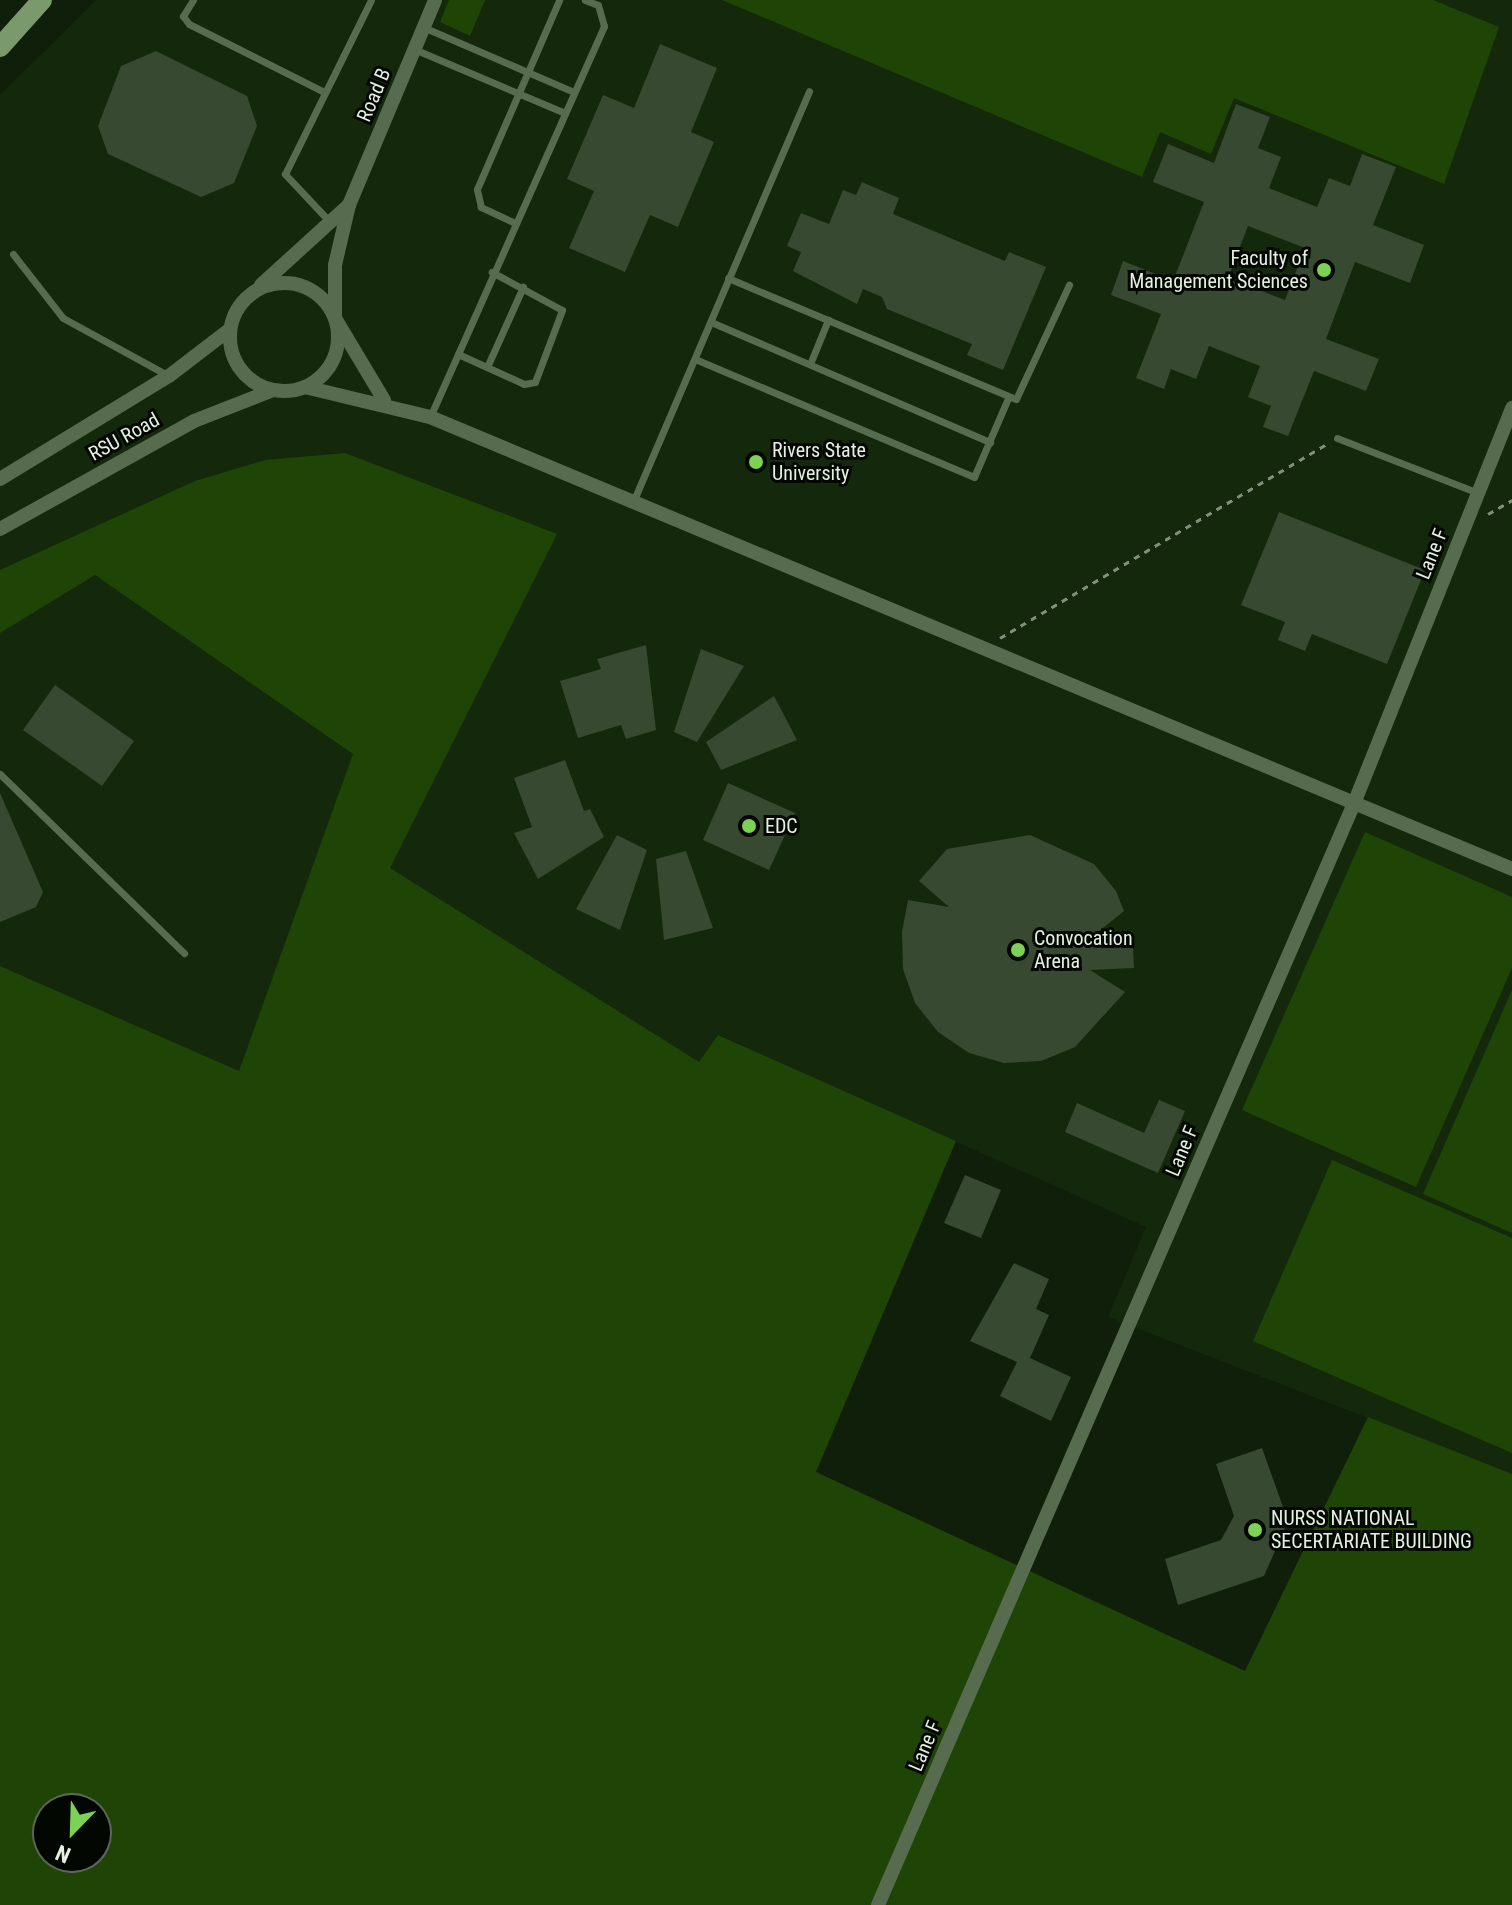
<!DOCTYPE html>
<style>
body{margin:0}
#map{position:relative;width:1512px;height:1905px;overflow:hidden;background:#101f09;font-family:"Roboto Condensed",sans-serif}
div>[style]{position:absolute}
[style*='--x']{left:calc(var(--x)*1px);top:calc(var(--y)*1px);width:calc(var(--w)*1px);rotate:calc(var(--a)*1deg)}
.built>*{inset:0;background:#14280b}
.green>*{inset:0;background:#1e4506}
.building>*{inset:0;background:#374930}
.path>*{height:3px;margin-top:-1.5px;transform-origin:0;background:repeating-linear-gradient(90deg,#83907d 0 6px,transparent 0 12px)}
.lane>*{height:7px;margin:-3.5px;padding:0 3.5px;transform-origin:3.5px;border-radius:3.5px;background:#576b4f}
.street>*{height:14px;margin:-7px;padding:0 7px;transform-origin:7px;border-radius:7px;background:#576b4f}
.street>.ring{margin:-7px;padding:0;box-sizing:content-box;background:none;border:14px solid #576b4f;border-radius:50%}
.secondary>*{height:20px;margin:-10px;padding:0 10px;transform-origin:10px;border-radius:10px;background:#7a9a6d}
.dots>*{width:22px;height:22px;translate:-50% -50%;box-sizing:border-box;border:4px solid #030702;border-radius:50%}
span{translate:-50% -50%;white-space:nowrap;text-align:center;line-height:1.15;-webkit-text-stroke:6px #030702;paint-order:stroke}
.street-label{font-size:20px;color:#e5f0e1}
.poi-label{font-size:20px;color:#e5f0e1}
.right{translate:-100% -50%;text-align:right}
.left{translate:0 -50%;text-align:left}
.north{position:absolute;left:32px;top:1793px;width:80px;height:80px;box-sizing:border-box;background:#030702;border:2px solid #5d645b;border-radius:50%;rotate:203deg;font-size:22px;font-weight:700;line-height:32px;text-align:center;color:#e5f0e1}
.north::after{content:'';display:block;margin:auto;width:28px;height:36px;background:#7dd154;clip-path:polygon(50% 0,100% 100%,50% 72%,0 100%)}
</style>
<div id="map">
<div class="built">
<div style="clip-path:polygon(96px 0,1512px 0,1512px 1474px,1108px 1317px,1146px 1227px,719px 1035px,699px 1063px,328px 830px,239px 1071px,0 966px,0 95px)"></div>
</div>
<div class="green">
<div style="clip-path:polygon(449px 0,485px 0,470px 36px,440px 22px)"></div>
<div style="clip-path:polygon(722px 0,1433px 0,1499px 27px,1444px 184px,1234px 98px,1211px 154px,1160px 132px,1142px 177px)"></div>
<div style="clip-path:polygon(evenodd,345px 453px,557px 534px,390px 868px,699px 1062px,718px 1035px,956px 1141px,816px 1472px,1245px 1671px,1368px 1417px,1512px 1474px,1512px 1905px,0 1905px,0 966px,239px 1071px,353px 754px,95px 575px,0 633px,0 570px,195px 481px,265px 460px,345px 453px,48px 1809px,96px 1809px,96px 1857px,48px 1857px,48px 1809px)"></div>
<div style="clip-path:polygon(1365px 832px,1512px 897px,1512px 968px,1416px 1187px,1242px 1110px)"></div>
<div style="clip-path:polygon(1512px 990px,1512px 1233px,1423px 1194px)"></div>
<div style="clip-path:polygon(1332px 1160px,1512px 1238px,1512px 1453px,1253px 1341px)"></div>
</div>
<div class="building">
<div style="clip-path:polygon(660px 44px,717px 68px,691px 132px,714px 142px,678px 227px,650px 215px,625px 272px,569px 248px,594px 191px,567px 179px,603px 95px,634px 108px)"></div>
<div style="clip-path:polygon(156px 51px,247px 96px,257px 126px,234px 183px,201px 197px,108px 154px,98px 126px,121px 66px)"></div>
<div style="clip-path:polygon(evenodd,1236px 104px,1270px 117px,1258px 148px,1281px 157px,1269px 188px,1317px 207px,1329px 178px,1350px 186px,1362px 154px,1396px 167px,1373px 225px,1424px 245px,1410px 283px,1355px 262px,1326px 339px,1379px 359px,1366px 391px,1314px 371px,1288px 436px,1263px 427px,1271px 406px,1248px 397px,1260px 366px,1209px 346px,1196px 379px,1171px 369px,1164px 389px,1136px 378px,1161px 314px,1111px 295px,1123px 261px,1173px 281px,1204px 202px,1153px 182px,1168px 144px,1214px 163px,1236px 104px,1248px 226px,1305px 248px,1285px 300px,1228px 278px,1248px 226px)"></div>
<div style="clip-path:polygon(862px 182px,899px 198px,893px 214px,1005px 261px,1009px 252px,1046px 267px,1003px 370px,967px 355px,972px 344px,887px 309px,882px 297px,863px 289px,857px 304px,793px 271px,801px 252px,787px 246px,801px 213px,829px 224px,843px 190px,856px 195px)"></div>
<div style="clip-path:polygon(1279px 512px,1425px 570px,1387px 664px,1312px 634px,1305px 651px,1278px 640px,1285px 622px,1241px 605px)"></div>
<div style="clip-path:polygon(646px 645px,656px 730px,626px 739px,621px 725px,578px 738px,560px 681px,601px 669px,597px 659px)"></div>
<div style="clip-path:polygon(701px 649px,744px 666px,697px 742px,674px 732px)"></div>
<div style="clip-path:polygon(55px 685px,134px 741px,102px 786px,23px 730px)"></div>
<div style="clip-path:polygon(774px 696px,797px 740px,721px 770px,706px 742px)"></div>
<div style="clip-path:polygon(565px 760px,584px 811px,590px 809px,604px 837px,538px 879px,514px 833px,532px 827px,514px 778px)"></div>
<div style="clip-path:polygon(728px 783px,795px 813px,769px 870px,703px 840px)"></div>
<div style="clip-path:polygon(0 793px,43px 892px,36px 907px,0 922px)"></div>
<div style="clip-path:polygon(617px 835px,647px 850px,620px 930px,576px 909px)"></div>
<div style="clip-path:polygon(1030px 835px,1094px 864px,1116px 891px,1124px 911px,1098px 932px,1132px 931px,1134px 968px,1090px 970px,1125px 992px,1075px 1047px,1041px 1061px,1004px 1063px,969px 1053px,938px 1032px,915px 1003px,903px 969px,902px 932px,908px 900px,949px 907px,919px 881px,947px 849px)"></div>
<div style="clip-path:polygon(686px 851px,713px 928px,664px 940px,656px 859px)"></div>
<div style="clip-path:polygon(1159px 1100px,1185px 1111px,1158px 1173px,1065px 1132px,1077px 1103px,1144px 1133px)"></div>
<div style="clip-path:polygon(965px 1175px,1001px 1190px,981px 1238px,944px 1223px)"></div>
<div style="clip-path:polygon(1014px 1263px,1049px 1279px,1036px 1309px,1049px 1315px,1030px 1358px,1071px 1377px,1051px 1421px,1000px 1396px,1017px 1362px,970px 1341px)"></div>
<div style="clip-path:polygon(1262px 1448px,1288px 1521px,1264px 1576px,1178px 1605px,1165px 1559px,1221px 1540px,1234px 1516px,1216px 1464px)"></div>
</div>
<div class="path">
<div style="--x:1488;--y:514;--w:28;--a:-30"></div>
<div style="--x:1000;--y:638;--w:380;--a:-30.7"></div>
</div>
<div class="lane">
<div style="--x:193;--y:0;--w:19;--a:122"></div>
<div style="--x:183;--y:16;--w:10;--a:53"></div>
<div style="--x:189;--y:24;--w:151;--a:26.7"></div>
<div style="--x:423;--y:27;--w:164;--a:23.3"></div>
<div style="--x:414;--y:49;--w:164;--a:23"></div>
<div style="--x:330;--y:222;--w:66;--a:-133.2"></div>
<div style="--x:285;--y:174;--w:194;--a:-63.7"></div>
<div style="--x:515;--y:223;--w:38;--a:-155"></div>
<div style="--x:481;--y:207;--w:18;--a:-103"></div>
<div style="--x:477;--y:189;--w:206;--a:-66.5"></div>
<div style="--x:13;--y:254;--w:81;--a:52"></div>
<div style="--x:63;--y:318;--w:119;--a:28.7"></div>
<div style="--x:728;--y:278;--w:312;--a:22.8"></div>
<div style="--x:1016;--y:399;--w:126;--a:-65.1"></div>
<div style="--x:711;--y:322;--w:304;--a:23.3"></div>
<div style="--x:458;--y:354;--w:72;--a:24.4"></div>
<div style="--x:524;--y:384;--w:11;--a:-10"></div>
<div style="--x:535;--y:382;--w:77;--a:-69.4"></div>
<div style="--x:562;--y:310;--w:80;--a:-151.5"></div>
<div style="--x:695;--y:359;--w:303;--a:22.9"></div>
<div style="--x:974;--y:477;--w:86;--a:-66.7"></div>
<div style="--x:810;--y:364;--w:48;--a:-67.8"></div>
<div style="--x:487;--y:367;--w:88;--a:-65.8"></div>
<div style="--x:430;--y:417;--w:428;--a:-66"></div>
<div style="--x:604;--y:26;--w:22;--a:-106"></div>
<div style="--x:598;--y:5;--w:14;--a:-159"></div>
<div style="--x:1337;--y:438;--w:151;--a:21.3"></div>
<div style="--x:633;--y:502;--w:447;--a:-66.8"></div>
<div style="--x:0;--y:774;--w:257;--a:44.2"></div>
</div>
<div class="street">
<div class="ring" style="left:230px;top:283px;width:94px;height:94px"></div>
<div style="--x:261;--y:285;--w:119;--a:-42.3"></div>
<div style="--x:305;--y:387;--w:129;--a:13.5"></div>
<div style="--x:430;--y:417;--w:1173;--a:22.67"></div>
<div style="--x:384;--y:400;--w:96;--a:-120.9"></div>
<div style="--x:335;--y:318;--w:53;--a:-90"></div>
<div style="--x:335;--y:265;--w:62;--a:-76.9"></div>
<div style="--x:349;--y:205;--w:222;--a:-67.2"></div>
<div style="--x:0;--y:479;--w:198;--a:-31.4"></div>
<div style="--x:169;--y:376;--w:76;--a:-37.5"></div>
<div style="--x:0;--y:529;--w:222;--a:-29.1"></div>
<div style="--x:194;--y:421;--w:85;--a:-21.4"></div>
<div style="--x:878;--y:1905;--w:1197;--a:-66.63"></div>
<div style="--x:1353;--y:806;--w:429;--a:-68.2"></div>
</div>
<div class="secondary">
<div style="--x:0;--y:47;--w:63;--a:-48.2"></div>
</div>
<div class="dots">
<div style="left:1324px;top:270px;background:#7dd154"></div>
<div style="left:756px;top:462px;background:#7dd154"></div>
<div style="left:749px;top:826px;background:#7dd154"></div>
<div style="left:1018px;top:950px;background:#7dd154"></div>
<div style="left:1255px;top:1530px;background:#7dd154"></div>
</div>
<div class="street-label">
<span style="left:374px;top:95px;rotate:-67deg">Road B</span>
<span style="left:124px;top:437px;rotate:-29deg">RSU Road</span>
<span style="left:1432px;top:554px;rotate:-68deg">Lane F</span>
<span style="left:1182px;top:1151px;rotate:-67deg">Lane F</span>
<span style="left:925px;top:1746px;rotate:-67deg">Lane F</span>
</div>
<div class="poi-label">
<span class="right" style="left:1308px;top:270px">Faculty of<br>Management Sciences</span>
<span class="left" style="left:772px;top:462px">Rivers State<br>University</span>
<span class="left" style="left:765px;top:826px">EDC</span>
<span class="left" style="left:1034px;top:950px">Convocation<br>Arena</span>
<span class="left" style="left:1271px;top:1530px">NURSS NATIONAL<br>SECERTARIATE BUILDING</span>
</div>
<div class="north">N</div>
</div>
